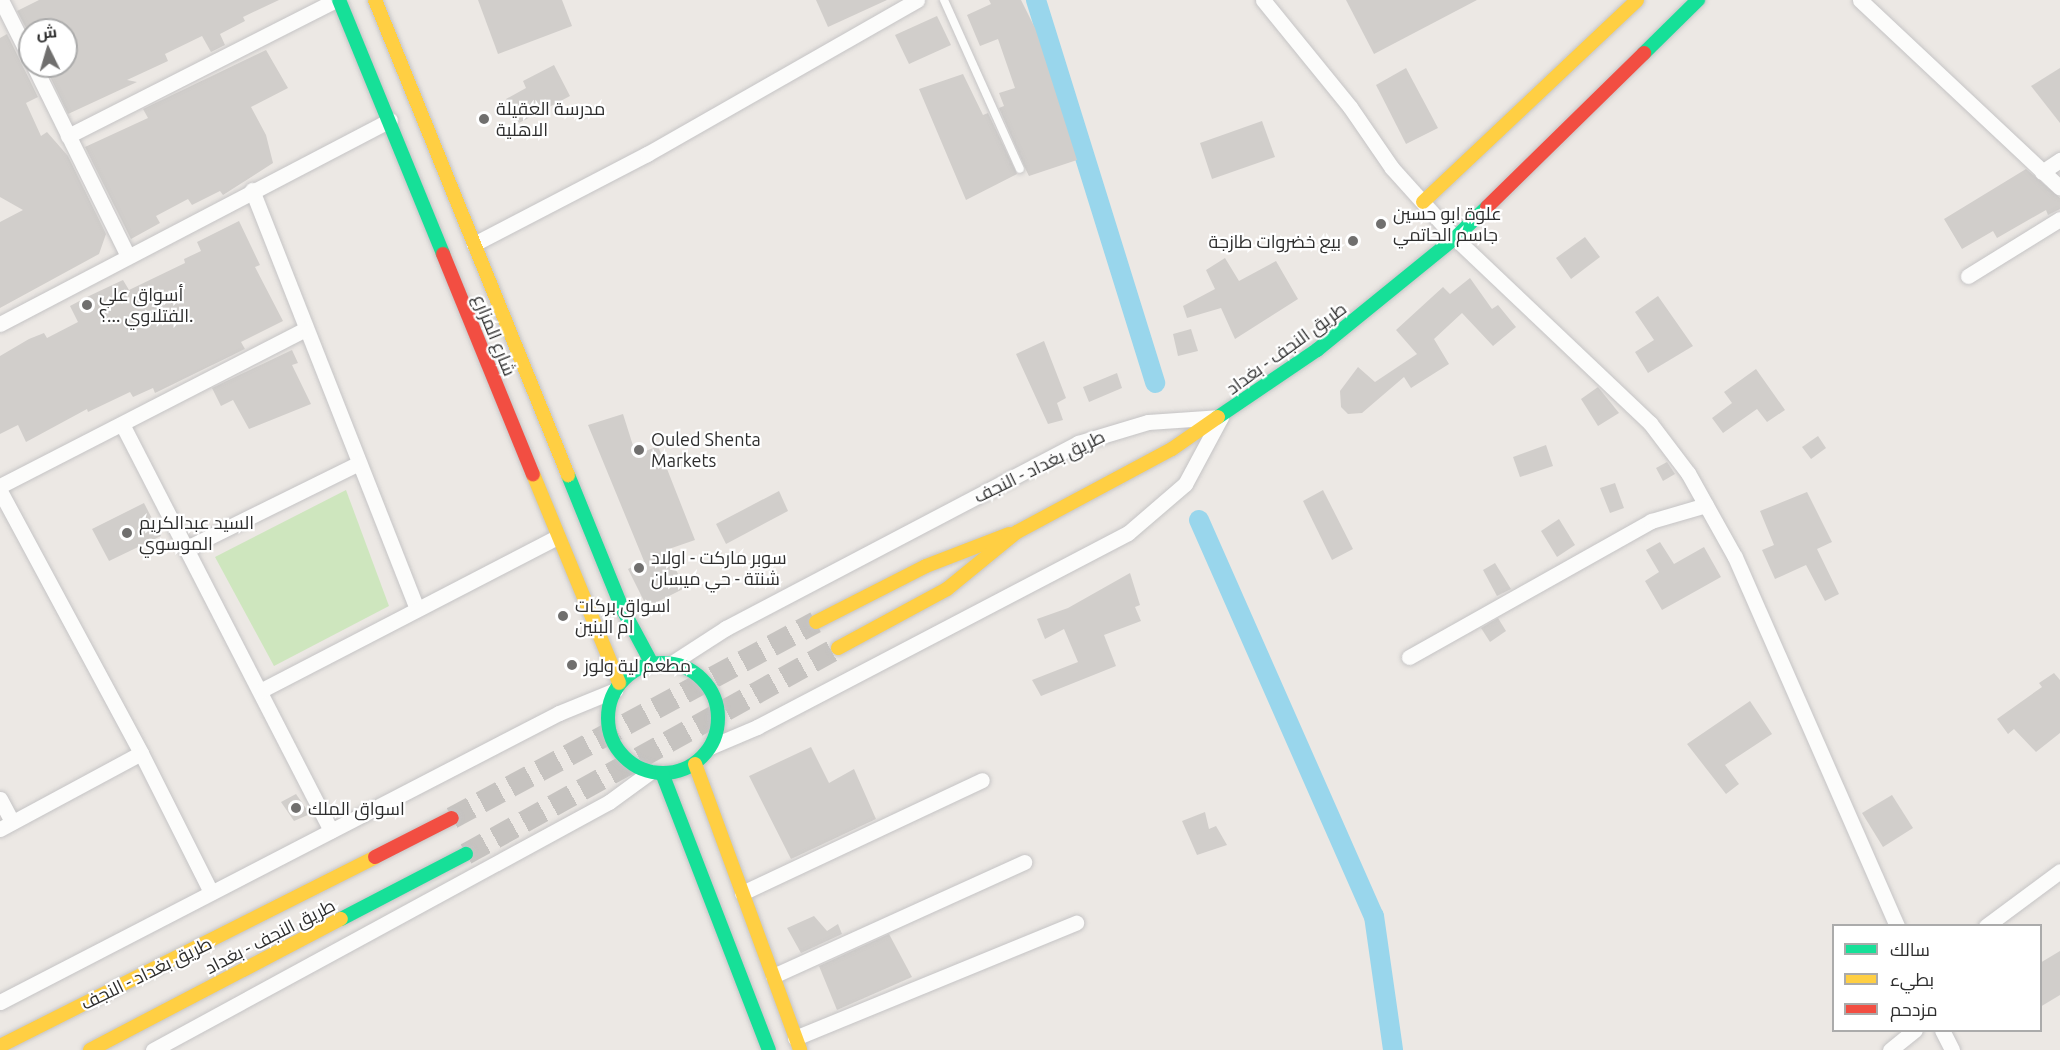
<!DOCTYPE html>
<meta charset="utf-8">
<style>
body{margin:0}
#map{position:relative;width:2060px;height:1050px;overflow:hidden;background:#ece8e4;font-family:Ubuntu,Cairo,sans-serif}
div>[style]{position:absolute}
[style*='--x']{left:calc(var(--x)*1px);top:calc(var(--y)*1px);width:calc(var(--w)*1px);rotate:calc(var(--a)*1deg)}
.green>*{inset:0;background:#cee6be}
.canal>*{height:20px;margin:-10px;padding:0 10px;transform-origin:10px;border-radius:10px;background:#99d6ec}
.building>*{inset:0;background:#d1cecb}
.primary-tunnel>*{height:22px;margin-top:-11px;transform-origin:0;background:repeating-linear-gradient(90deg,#c6c3c0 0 22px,transparent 0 33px)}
.roads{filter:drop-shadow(0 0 2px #c5c4c5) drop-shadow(0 0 2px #c5c4c5)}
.lane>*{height:8px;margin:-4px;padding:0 4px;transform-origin:4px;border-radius:4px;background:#fcfcfb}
.street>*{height:15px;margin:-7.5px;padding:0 7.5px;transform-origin:7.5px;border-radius:7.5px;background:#fcfcfb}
.fast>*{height:14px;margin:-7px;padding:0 7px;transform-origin:7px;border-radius:7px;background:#16e098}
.fast>.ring{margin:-7px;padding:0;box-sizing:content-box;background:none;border:14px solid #16e098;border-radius:50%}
.slow>*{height:14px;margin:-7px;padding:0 7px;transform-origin:7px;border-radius:7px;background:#ffcf43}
.jam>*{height:14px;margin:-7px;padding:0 7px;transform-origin:7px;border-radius:7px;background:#f24e42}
.dots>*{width:16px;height:16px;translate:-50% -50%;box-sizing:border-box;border:3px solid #fff;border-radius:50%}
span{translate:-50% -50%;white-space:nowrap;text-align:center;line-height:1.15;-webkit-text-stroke:4.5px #fff;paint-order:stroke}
.poi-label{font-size:18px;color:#2e2e2e}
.left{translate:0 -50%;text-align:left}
.right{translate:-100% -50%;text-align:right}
.street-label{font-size:18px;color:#2e2e2e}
.legend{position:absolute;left:1832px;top:924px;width:210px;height:108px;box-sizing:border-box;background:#fff;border:2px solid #ababab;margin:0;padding:8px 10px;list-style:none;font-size:18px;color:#2e2e2e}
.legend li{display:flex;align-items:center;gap:12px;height:30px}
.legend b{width:30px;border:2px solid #ababab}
.north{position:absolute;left:18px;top:18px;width:60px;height:60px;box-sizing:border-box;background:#fff;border:2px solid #ababab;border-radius:50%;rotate:355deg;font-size:16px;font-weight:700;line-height:24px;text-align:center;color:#2e2e2e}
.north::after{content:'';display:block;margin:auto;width:21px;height:27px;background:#706f6e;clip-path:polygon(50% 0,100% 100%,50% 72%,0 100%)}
</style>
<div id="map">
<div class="green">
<div style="clip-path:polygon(346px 490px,389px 606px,274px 666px,215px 557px)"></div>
</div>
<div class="canal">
<div style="--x:1036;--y:0;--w:401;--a:72.7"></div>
<div style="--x:1199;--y:520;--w:433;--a:66.2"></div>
<div style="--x:1374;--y:916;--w:135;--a:81.9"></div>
</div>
<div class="building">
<div style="clip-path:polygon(39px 0,279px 0,243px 17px,245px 21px,220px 34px,225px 45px,211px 52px,202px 36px,165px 54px,168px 61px,127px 80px,137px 82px,68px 114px,45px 66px,66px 66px,66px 30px,30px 30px,30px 36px,17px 11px)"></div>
<div style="clip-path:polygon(478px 0,562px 0,572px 26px,498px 54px)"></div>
<div style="clip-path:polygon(816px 0,887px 0,828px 27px)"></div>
<div style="clip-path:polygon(989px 0,1021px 0,1035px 28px,1077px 160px,1029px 176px,1026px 170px,999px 108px,1004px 106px,999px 93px,1015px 88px,998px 39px,980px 46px,967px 15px,991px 4px)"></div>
<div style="clip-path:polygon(1346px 0,1477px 0,1374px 54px)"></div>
<div style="clip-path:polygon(937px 16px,951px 45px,909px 64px,895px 35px)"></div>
<div style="clip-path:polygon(7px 34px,38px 97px,26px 103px,41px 136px,47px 132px,68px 156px,106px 234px,99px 254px,0 308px,0 222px,23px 210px,0 197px,0 38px)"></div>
<div style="clip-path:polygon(266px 50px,288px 88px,251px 107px,266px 135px,273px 163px,223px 195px,220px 191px,192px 205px,188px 199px,156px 216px,160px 223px,131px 239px,85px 147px,148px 118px,143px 109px)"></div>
<div style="clip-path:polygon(554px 65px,570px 96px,519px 123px,506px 99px,526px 88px,523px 81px)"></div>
<div style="clip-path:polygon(1406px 68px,1438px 128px,1406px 144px,1376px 85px)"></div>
<div style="clip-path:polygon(2060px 68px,2060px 123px,2031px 86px)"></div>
<div style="clip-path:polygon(963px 74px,983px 115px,988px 113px,1017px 174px,966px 200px,919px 89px)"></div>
<div style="clip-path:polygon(1262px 121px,1275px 157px,1212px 179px,1200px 143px)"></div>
<div style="clip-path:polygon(2026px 169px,2060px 198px,2060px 209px,2048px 215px,2046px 210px,1997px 238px,1993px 231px,1962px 249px,1944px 219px)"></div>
<div style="clip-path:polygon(239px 221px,260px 265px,255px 267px,283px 321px,241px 342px,245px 349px,155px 393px,153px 388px,133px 397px,130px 392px,88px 412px,87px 409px,26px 442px,18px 425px,0 434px,0 356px,29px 339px,44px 333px,47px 338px,78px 322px,70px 306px,89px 296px,123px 280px,129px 290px,185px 263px,184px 259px,201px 251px,197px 242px)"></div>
<div style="clip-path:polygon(1585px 237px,1600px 257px,1571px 279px,1556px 258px)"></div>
<div style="clip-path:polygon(1225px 258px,1239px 281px,1276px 261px,1298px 299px,1235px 339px,1221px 308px,1187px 318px,1183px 306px,1215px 289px,1206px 270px)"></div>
<div style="clip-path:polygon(1470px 278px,1492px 309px,1498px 305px,1516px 327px,1493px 346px,1462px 313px,1434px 339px,1449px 364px,1411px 388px,1404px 377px,1362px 413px,1348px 414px,1341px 407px,1340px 391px,1358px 367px,1375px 382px,1417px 354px,1396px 330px,1443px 287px,1450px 294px)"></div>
<div style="clip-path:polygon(1658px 296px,1693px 346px,1648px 373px,1635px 352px,1654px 340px,1635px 312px)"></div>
<div style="clip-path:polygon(1191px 329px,1198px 351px,1178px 356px,1173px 334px)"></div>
<div style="clip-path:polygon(1044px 341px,1066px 398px,1057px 403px,1063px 420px,1048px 424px,1016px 354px)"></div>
<div style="clip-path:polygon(292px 350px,298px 363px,292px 365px,311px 404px,249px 429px,233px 400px,221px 406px,212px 388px)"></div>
<div style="clip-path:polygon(1756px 369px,1785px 410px,1767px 422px,1757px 409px,1723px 433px,1712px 418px,1732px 403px,1724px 392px)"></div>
<div style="clip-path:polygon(1117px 373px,1122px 388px,1089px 402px,1083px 387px)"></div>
<div style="clip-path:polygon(1598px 387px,1619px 413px,1598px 426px,1581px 399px)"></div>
<div style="clip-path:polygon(623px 414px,636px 455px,658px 446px,695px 540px,666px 550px,685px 588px,647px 607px,628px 569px,644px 561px,588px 425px)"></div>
<div style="clip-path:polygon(1818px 436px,1826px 448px,1811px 459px,1802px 447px)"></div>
<div style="clip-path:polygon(1546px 445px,1553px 466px,1520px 477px,1513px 457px)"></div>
<div style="clip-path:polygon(1667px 462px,1675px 474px,1663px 481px,1656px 468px)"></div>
<div style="clip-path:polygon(1615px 483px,1624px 508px,1610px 513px,1600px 488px)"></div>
<div style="clip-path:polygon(1323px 490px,1353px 549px,1332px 560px,1303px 501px)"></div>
<div style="clip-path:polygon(779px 491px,788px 511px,726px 544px,716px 524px)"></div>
<div style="clip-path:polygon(1807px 492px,1832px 542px,1817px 549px,1839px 594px,1825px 601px,1806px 565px,1775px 579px,1762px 550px,1774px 545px,1760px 511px)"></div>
<div style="clip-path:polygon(144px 503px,161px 536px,109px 561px,92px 529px)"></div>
<div style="clip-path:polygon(1559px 519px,1575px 545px,1557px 557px,1541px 531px)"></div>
<div style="clip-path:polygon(1660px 542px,1674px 564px,1704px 547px,1721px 577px,1662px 610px,1645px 581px,1659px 572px,1646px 550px)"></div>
<div style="clip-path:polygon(1495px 563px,1511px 589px,1497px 596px,1483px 570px)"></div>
<div style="clip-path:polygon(1130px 573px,1140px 605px,1135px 607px,1141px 621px,1104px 635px,1116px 666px,1041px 696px,1032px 680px,1078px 662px,1064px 629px,1045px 639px,1037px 619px,1068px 608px)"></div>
<div style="clip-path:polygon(1498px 618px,1506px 631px,1490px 642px,1481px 628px)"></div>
<div style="clip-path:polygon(2054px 673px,2060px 680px,2060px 733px,2036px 752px,2014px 729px,2008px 734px,1997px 719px,2042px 687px,2039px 683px)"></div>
<div style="clip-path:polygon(1750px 701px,1772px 734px,1725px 765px,1739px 784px,1726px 794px,1687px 744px)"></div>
<div style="clip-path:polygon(811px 747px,829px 783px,854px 769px,876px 819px,791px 859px,749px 776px)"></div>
<div style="clip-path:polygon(296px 794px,310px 814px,294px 821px,281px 802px)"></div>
<div style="clip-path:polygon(1892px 795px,1913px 828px,1883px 847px,1862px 813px)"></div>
<div style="clip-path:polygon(1205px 812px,1209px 829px,1216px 826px,1227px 845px,1197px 855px,1182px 821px)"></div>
<div style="clip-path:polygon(814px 916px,827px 931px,838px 924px,842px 934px,801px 953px,787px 928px)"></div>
<div style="clip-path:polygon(889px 934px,912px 977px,837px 1010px,819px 966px)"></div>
<div style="clip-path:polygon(2060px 951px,2060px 995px,2040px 1007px,2040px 963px)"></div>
</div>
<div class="primary-tunnel">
<div style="--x:452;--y:818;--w:413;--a:-28.3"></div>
<div style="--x:466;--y:854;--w:425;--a:-29"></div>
</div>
<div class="roads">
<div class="lane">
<div style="--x:944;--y:0;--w:185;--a:65.8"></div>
</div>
<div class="street">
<div style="--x:1;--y:0;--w:65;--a:63.4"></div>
<div style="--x:1263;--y:0;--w:138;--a:50.9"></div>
<div style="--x:1350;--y:107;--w:74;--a:55.5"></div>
<div style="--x:1392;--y:168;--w:94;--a:48"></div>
<div style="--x:1455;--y:238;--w:269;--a:43.5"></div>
<div style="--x:1650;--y:423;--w:63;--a:52.8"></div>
<div style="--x:1688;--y:473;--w:96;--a:60.8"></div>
<div style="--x:1735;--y:557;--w:403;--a:66.3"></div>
<div style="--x:1860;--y:0;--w:274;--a:43.2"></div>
<div style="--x:34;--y:66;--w:212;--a:63.7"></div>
<div style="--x:68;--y:136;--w:301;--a:-26.9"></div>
<div style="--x:2042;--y:172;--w:22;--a:-34"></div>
<div style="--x:252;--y:190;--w:450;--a:68.5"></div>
<div style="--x:474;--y:244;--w:195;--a:-27.5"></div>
<div style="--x:647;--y:154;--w:311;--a:-29.7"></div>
<div style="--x:1968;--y:276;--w:108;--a:-31.8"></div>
<div style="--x:0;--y:324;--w:440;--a:-27.6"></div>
<div style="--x:122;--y:424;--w:457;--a:62.8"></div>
<div style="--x:0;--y:486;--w:344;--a:-27.2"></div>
<div style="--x:0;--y:491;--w:298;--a:61.7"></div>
<div style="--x:141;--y:753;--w:156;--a:63.3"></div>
<div style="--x:187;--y:548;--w:192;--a:-26.3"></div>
<div style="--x:1409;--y:657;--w:278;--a:-29.3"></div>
<div style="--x:1651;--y:521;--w:57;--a:-16.2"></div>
<div style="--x:672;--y:663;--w:64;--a:-32.9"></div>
<div style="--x:726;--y:628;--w:398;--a:-27.7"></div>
<div style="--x:1078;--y:443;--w:73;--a:-16.7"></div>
<div style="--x:1148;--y:422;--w:73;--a:-3.9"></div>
<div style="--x:1221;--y:417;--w:76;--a:118.2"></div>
<div style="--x:1185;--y:484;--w:75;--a:139.3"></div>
<div style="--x:1128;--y:533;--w:419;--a:152.4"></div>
<div style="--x:757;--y:727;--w:51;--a:156.9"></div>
<div style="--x:262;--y:690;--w:332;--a:-27.4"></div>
<div style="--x:0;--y:799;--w:26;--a:62"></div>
<div style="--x:0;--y:829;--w:160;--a:-28.3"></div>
<div style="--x:742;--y:893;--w:265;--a:-25.2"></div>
<div style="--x:1986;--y:926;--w:92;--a:-36.6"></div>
<div style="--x:773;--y:976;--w:276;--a:-24.4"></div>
<div style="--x:0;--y:1002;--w:629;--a:-27.34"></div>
<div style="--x:559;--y:713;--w:61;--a:-22.3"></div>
<div style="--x:1942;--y:1030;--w:22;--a:63"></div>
<div style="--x:795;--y:1038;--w:304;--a:-22.3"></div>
<div style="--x:153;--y:1050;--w:519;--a:-28.54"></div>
<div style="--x:609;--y:802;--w:51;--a:-36.2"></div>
<div style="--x:1890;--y:1050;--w:32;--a:-39"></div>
</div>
<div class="fast">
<div style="--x:339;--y:0;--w:274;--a:67.7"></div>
<div style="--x:1644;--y:53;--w:76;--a:-44.5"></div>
<div style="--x:1218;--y:417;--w:120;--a:-34.1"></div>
<div style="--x:1317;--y:350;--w:178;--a:-39.1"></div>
<div style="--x:1455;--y:238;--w:45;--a:-44.1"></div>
<div style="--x:568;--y:475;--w:144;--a:67.9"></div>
<div style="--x:622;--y:608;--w:64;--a:61.8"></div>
<div class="ring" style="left:608px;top:663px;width:96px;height:96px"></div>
<div style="--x:662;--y:773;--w:297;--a:68.9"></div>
<div style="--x:341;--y:919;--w:141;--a:-27.5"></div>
</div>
<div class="slow">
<div style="--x:375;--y:0;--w:513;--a:67.89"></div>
<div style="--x:1423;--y:202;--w:294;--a:-43.3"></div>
<div style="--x:533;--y:474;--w:226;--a:67.6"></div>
<div style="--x:816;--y:622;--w:123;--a:-27"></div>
<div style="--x:926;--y:566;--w:89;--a:-21.1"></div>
<div style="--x:838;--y:648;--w:124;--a:-28.4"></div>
<div style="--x:947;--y:589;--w:90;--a:-39.2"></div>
<div style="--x:1017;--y:532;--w:176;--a:-28.2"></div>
<div style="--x:1172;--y:449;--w:56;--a:-34.8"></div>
<div style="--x:695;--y:764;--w:305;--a:69.8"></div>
<div style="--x:0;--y:1046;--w:420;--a:-26.7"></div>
<div style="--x:90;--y:1050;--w:283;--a:-27.6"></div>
</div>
<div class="jam">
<div style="--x:1487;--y:207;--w:220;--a:-44.4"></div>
<div style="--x:443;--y:254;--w:238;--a:67.8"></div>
<div style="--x:375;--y:857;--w:86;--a:-26.9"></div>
</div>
</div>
<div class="dots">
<div style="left:484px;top:119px;background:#706f6e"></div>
<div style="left:1381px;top:224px;background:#706f6e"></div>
<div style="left:1353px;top:241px;background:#706f6e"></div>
<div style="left:87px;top:305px;background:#706f6e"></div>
<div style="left:639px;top:450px;background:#706f6e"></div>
<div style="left:127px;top:533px;background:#706f6e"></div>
<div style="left:639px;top:568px;background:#706f6e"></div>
<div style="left:563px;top:616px;background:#706f6e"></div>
<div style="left:572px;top:665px;background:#706f6e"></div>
<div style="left:296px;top:808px;background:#706f6e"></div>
</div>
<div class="poi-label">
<span class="left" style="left:496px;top:119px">مدرسة العقيلة<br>الاهلية</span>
<span class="left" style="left:1393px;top:224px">علوة ابو حسين<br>جاسم الحاتمي</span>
<span class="right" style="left:1341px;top:241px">بيع خضروات طازجة</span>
<span class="left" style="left:99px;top:305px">أسواق علي<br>الفتلاوي ...؟.</span>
<span class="left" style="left:651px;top:450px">Ouled Shenta<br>Markets</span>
<span class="left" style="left:139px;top:533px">السيد عبدالكريم<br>الموسوي</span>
<span class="left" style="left:651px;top:568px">سوبر ماركت - اولاد<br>شنتة - حي ميسان</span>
<span class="left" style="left:575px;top:616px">اسواق بركات<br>ام البنين</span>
<span class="left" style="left:584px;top:665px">مطعم لية ولوز</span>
<span class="left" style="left:308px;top:808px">اسواق الملك</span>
</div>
<div class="street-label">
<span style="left:495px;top:335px;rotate:68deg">شارع المزارع</span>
<span style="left:1286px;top:348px;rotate:-36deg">طريق النجف - بغداد</span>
<span style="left:1039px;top:466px;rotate:-26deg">طريق بغداد - النجف</span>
<span style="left:270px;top:936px;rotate:-27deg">طريق النجف - بغداد</span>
<span style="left:146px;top:973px;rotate:-26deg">طريق بغداد - النجف</span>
</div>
<ul class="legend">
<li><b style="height:8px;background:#16e098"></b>سالك</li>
<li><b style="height:8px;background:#ffcf43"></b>بطيء</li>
<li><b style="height:8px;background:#f24e42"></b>مزدحم</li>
</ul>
<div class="north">ش</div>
</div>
